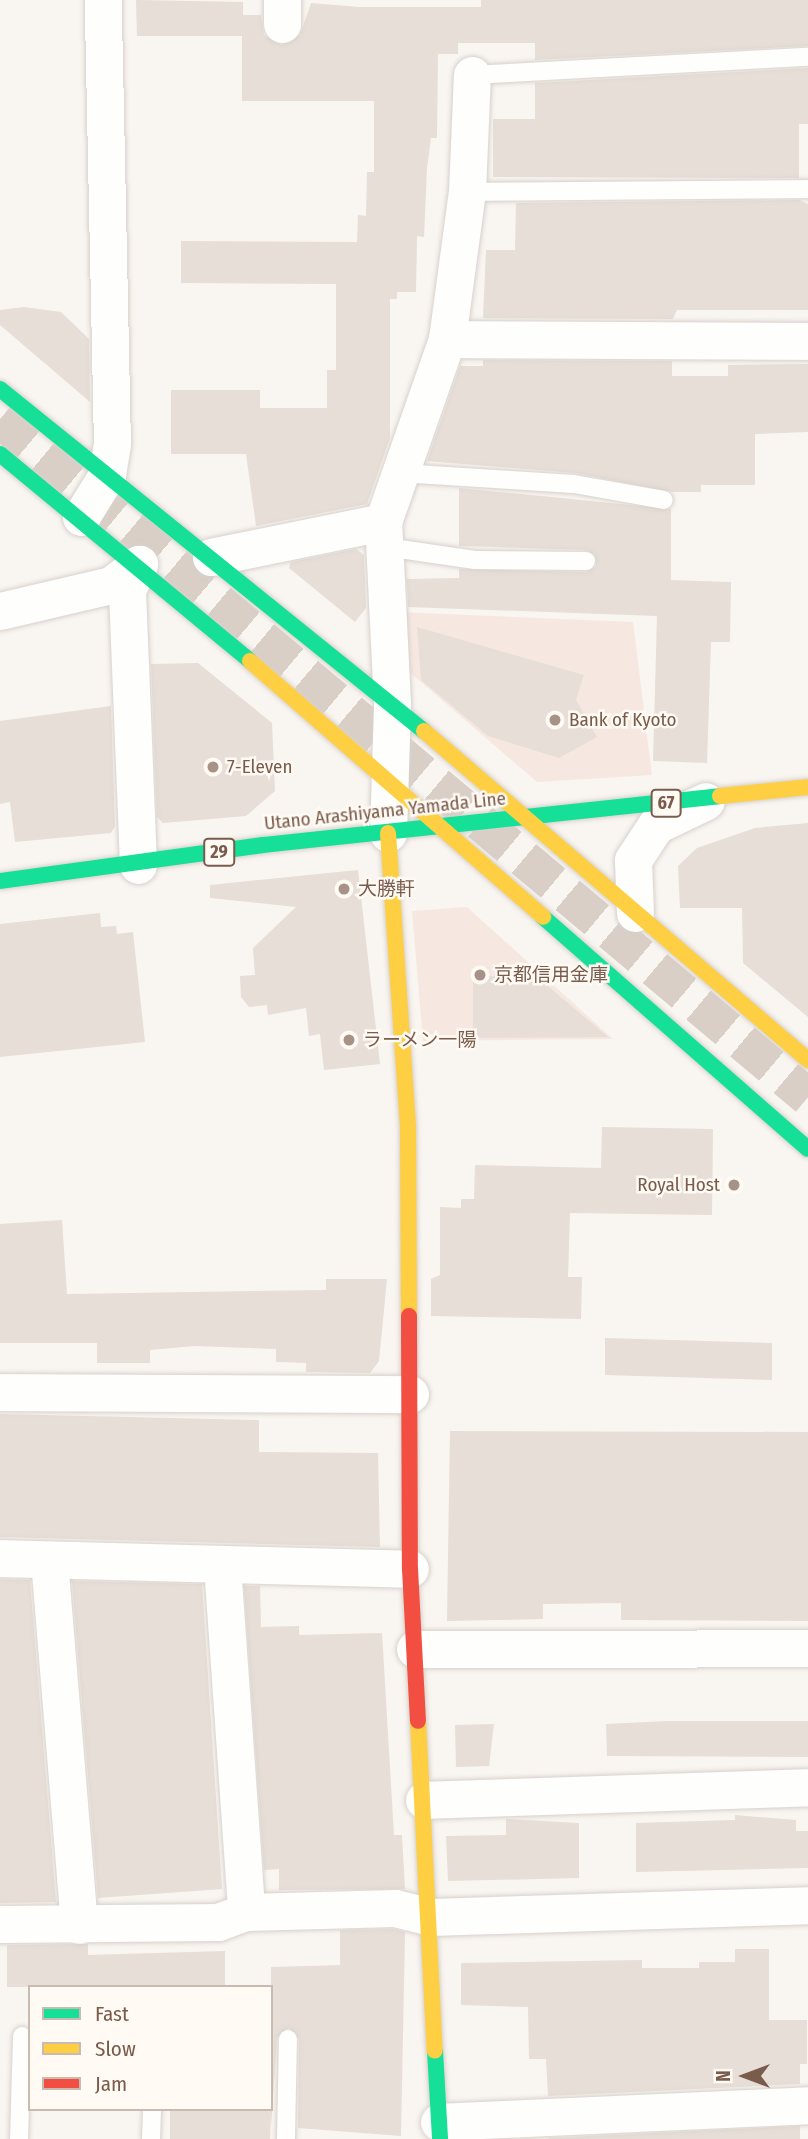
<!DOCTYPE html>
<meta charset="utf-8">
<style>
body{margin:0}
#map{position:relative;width:808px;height:2139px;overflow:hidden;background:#f9f5f0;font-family:"Fira Sans Condensed","Noto Sans JP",sans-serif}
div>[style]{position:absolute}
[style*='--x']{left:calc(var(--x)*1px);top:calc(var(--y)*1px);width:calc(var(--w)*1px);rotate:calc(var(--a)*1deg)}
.commercial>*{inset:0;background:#f6e8e1}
.building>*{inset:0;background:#e6ded7}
.highway-tunnel>*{height:38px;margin-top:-19px;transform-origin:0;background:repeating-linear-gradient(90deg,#d9cfc7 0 38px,transparent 0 57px)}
.roads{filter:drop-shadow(0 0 2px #d7d1cb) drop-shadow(0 0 2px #d7d1cb)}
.lane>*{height:18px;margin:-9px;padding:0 9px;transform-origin:9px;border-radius:9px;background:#fefefd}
.street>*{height:37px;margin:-18.5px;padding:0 18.5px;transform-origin:18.5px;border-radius:18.5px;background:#fefefd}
.fast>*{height:16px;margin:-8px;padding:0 8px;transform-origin:8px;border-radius:8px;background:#16e098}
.slow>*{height:16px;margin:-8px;padding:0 8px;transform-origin:8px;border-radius:8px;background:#ffcf43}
.jam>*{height:16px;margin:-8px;padding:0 8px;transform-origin:8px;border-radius:8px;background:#f24e42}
.dots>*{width:19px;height:19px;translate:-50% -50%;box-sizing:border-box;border:4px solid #fffaf3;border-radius:50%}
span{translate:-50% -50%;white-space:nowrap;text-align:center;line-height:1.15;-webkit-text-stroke:5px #fffaf3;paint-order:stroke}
.shield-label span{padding:2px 5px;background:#fffaf3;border:2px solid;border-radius:5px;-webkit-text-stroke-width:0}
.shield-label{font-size:18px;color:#7a5c4d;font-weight:700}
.poi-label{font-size:19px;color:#7a5c4d}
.left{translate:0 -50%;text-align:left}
.right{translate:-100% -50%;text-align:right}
.street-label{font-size:19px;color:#7a5c4d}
.legend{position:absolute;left:28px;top:1985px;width:245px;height:126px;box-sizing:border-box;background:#fffaf3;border:2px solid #cabbb1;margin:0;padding:9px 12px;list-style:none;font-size:21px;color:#7a5c4d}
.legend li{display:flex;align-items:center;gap:14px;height:35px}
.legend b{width:35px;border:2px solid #cabbb1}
.north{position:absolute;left:710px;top:2041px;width:70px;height:70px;-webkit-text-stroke:5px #fffaf3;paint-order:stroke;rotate:270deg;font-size:19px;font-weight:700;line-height:28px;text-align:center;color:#7a5c4d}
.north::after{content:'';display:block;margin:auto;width:24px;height:32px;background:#7a5c4d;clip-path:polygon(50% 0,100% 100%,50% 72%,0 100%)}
</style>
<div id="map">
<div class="commercial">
<div style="clip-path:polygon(397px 612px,633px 622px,652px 775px,537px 782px,400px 664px)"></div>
<div style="clip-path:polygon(467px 907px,613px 1039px,423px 1041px,412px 911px)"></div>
</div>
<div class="building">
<div style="clip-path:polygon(136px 0,243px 2px,243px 15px,261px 15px,264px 35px,281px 45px,300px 35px,311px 3px,359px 7px,481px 7px,481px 0,808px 0,808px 46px,535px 60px,535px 43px,458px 43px,458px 54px,438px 54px,437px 138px,431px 138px,427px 168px,424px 237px,417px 236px,416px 292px,397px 292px,397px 299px,390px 299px,390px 438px,367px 504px,256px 526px,246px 454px,171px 454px,171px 390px,260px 390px,260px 408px,327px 408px,327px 370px,336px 370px,336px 284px,181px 283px,181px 241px,357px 242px,358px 215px,366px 216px,367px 172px,374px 172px,374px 101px,242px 101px,242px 36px,137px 36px)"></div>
<div style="clip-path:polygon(808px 68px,808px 124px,799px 124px,799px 178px,493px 177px,493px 119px,535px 119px,535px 83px)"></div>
<div style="clip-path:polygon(799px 200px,808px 204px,808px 310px,677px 310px,673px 319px,483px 318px,486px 250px,515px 250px,516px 203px)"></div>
<div style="clip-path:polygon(24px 307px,61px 312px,89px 339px,90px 402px,0 325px,0 310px)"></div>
<div style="clip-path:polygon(483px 360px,672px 361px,672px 376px,728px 376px,728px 365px,808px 364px,808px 432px,755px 434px,755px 485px,701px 485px,701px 492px,672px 492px,575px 473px,427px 461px,460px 366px,483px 366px)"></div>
<div style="clip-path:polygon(459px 488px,671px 509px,671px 580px,731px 582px,730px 642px,711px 642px,707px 763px,653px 761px,657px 616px,408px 607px,407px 579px,459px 578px,459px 569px,586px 572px,596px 566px,595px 555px,586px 550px,459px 546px)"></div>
<div style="clip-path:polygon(356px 549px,364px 555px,366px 608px,355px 622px,289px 568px,291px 562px)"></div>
<div style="clip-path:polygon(417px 627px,584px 675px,576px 700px,597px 737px,559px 758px,488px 736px,421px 680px)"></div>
<div style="clip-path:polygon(198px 663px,272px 723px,275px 791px,246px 816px,163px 823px,157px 817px,151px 664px)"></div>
<div style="clip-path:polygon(111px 706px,115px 826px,111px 833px,15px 842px,10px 802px,0 804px,0 721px)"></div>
<div style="clip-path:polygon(808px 823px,808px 1017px,743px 963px,742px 908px,680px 908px,678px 866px,697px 848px,755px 828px)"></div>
<div style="clip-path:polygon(358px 870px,380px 1064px,324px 1070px,320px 1034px,309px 1036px,306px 1008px,268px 1015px,267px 1005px,249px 1007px,241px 997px,240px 976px,255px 975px,253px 948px,296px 907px,210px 898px,210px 885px)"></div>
<div style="clip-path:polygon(100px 913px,101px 927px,116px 926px,117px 934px,133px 932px,145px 1042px,0 1057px,0 924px)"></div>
<div style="clip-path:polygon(473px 976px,536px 976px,608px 1037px,473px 1038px)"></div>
<div style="clip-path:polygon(602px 1127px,713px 1129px,712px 1215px,570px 1213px,568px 1277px,582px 1277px,581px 1319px,431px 1316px,431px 1279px,440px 1275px,440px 1207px,461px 1208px,461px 1199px,474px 1199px,475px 1165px,601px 1168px)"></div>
<div style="clip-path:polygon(62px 1220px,67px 1294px,326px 1290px,326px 1279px,387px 1279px,379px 1361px,370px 1373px,306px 1372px,306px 1363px,276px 1362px,276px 1349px,195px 1346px,150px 1350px,150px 1363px,97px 1363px,97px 1343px,0 1343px,0 1224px)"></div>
<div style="clip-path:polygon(605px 1338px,772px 1343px,772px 1380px,605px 1375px)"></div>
<div style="clip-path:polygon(0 1414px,259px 1420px,259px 1452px,378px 1453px,380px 1547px,0 1537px)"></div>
<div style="clip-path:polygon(450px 1431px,808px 1432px,808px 1621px,621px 1620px,621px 1603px,543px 1604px,543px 1619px,447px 1621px)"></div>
<div style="clip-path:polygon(0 1579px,30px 1580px,56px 1902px,0 1903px)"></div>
<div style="clip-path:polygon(72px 1581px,202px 1584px,222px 1889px,98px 1898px)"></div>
<div style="clip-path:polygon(244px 1586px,260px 1586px,261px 1627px,299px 1626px,299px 1635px,382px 1633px,394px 1835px,402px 1835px,405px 1889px,279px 1890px,279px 1869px,264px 1870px)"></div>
<div style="clip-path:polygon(667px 1721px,808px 1721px,808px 1757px,607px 1756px,606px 1724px)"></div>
<div style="clip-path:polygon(494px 1724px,489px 1766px,456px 1767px,455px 1725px)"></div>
<div style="clip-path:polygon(735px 1815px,796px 1820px,796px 1831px,808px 1831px,808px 1868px,636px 1872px,636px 1823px,735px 1820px)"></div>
<div style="clip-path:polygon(506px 1819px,579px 1823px,579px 1878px,448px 1881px,446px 1836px,506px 1835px)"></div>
<div style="clip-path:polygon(393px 1929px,405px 1932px,401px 2136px,298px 2128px,299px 2039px,289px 2028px,277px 2038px,271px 2128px,271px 1967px,340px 1965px,340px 1930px)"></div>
<div style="clip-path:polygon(88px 1944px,88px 1955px,225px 1951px,225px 1987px,7px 1987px,7px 1945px)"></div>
<div style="clip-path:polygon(735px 1949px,769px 1949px,769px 2020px,807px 2020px,807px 2064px,800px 2064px,800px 2084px,548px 2096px,546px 2059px,529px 2059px,528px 2007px,461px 2005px,461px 1963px,642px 1960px,642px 1968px,699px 1968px,699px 1962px,735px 1962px)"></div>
<div style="clip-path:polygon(170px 2109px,271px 2109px,270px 2139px,170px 2139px)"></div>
<div style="clip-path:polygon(800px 2126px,800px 2139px,549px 2139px,549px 2138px)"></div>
</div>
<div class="highway-tunnel">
<div style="--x:0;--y:419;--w:1055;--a:40"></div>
</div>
<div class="roads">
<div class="lane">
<div style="--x:472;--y:75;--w:336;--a:-3.1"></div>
<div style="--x:467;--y:192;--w:341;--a:-0.5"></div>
<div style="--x:400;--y:473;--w:174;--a:3.6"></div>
<div style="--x:574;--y:484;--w:91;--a:10.1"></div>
<div style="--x:386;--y:547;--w:90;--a:8.3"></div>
<div style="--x:475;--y:560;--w:111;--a:0.5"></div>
<div style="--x:19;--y:2139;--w:103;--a:-88.3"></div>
<div style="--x:151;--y:2139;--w:30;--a:-88"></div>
<div style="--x:286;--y:2139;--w:100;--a:-88.9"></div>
</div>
<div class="street">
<div style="--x:282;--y:0;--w:24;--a:90"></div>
<div style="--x:447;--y:339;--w:361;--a:0.3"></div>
<div style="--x:81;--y:517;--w:49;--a:-58.2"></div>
<div style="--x:107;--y:475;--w:30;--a:-81"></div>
<div style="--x:112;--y:445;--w:445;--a:-91.2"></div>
<div style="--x:211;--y:557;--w:176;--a:-11.5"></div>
<div style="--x:0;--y:611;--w:114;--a:-13.2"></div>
<div style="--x:111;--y:585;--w:35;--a:-37"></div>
<div style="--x:388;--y:833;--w:129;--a:-88.2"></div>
<div style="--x:392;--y:704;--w:182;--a:-92.8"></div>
<div style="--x:383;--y:522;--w:194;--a:-70.7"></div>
<div style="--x:447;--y:339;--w:148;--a:-82.3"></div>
<div style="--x:467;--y:192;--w:117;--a:-87.6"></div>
<div style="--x:138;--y:865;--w:275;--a:-92.3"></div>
<div style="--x:127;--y:590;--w:29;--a:-65"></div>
<div style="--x:635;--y:913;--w:53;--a:-92.2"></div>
<div style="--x:633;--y:860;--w:42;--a:-56.7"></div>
<div style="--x:656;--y:825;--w:55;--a:-25.6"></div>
<div style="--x:0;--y:1392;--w:410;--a:0.3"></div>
<div style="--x:0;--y:1558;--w:410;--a:1.5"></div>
<div style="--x:49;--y:1560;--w:366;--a:85.3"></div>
<div style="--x:222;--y:1565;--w:348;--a:86"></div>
<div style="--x:415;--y:1649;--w:393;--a:-0.1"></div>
<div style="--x:424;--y:1800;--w:384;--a:-1.9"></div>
<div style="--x:0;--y:1924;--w:218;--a:-0.5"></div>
<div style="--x:218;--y:1922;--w:30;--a:-20"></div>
<div style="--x:246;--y:1912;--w:149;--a:-1.5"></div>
<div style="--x:395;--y:1908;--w:37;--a:14"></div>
<div style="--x:431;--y:1917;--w:377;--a:-1.8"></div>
<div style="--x:439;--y:2122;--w:369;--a:-2.6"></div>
</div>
<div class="fast">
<div style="--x:0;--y:389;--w:545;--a:38.89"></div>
<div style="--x:0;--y:454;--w:325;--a:39.6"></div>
<div style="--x:0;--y:881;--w:265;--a:-7.8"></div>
<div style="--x:263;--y:845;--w:460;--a:-6.1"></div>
<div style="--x:543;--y:917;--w:352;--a:41.2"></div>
<div style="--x:435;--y:2051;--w:88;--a:86.7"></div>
</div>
<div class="slow">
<div style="--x:250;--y:661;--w:389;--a:41.1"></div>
<div style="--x:424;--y:731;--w:506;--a:40.59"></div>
<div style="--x:720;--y:796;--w:88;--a:-5.8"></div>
<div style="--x:388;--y:833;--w:296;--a:86.1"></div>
<div style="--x:408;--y:1128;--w:188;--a:89.7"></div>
<div style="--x:418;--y:1721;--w:330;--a:87.1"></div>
</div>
<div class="jam">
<div style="--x:409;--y:1316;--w:253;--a:89.8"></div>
<div style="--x:410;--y:1569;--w:152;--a:87"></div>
</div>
</div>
<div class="dots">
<div style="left:555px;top:720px;background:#a69286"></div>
<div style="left:213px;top:767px;background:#a69286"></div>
<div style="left:344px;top:889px;background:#a69286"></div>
<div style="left:480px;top:975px;background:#a69286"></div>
<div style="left:349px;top:1040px;background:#a69286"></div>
<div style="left:734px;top:1185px;background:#a69286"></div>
</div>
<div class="shield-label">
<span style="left:666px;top:803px">67</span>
<span style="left:219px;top:852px">29</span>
</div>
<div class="poi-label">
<span class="left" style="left:569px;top:720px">Bank of Kyoto</span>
<span class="left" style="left:227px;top:767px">7-Eleven</span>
<span class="left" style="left:358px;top:889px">大勝軒</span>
<span class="left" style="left:494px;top:975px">京都信用金庫</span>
<span class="left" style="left:363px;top:1040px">ラーメン一陽</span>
<span class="right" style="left:720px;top:1185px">Royal Host</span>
</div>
<div class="street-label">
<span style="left:385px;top:811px;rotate:-6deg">Utano Arashiyama Yamada Line</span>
</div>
<ul class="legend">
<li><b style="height:9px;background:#16e098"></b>Fast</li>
<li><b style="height:9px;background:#ffcf43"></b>Slow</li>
<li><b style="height:9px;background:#f24e42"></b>Jam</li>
</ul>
<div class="north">N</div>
</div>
